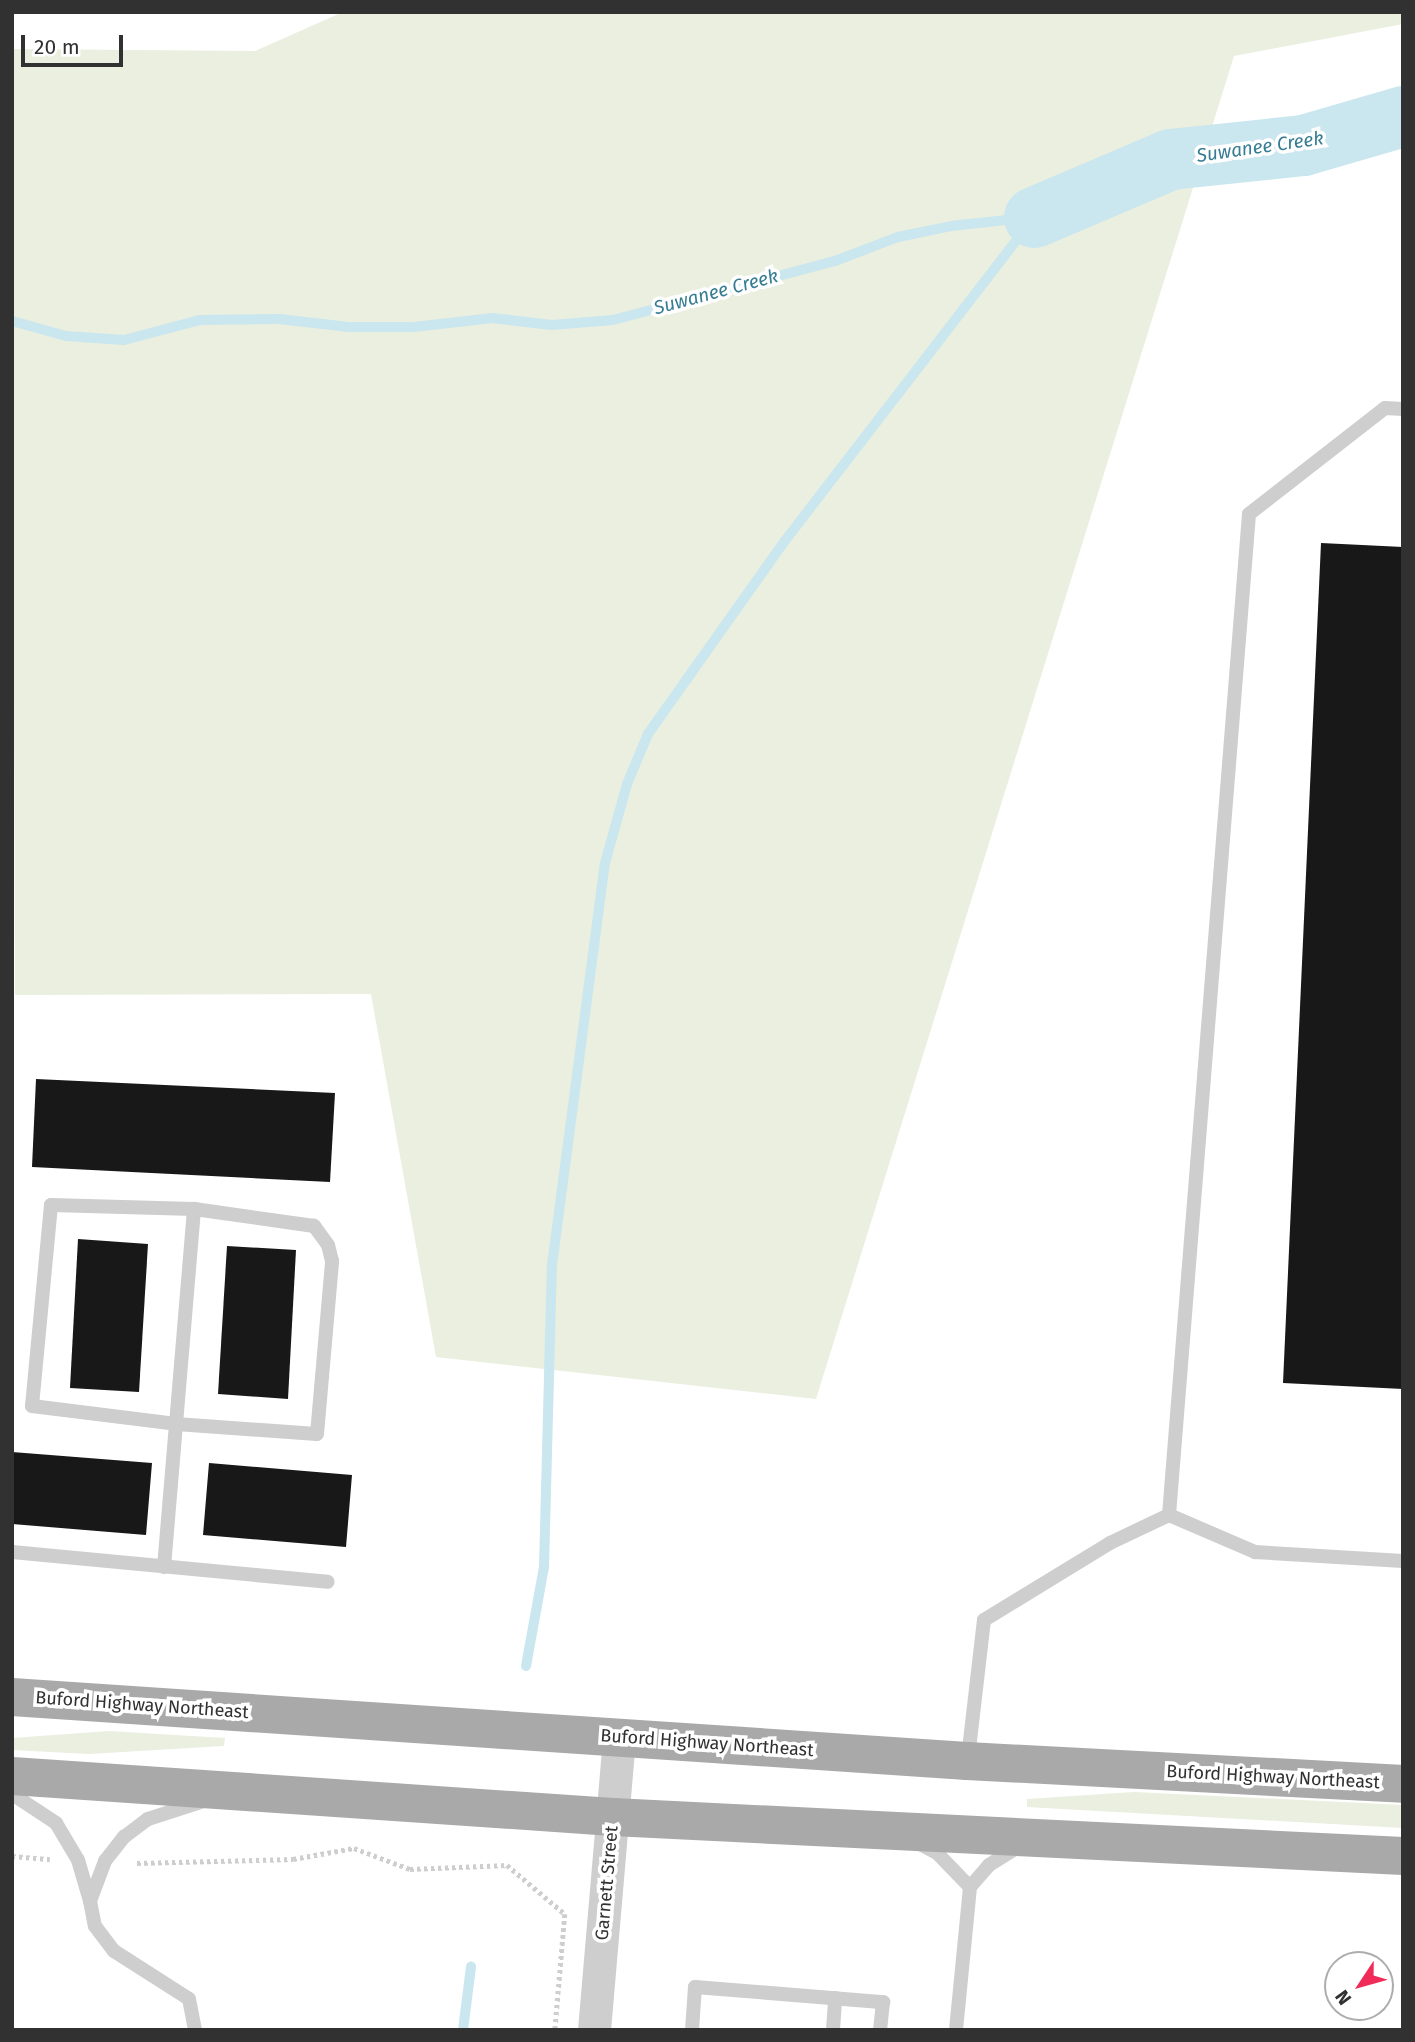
<!DOCTYPE html>
<style>
body{margin:0}
#map{position:relative;width:1415px;height:2042px;overflow:hidden;background:#fff;font-family:"Fira Sans",sans-serif}
div>[style]{position:absolute}
[style*='--x']{left:calc(var(--x)*1px);top:calc(var(--y)*1px);width:calc(var(--w)*1px);rotate:calc(var(--a)*1deg)}
.green>*{inset:0;background:#eaefdf}
.stream>*{height:10px;margin:-5px;padding:0 5px;transform-origin:5px;border-radius:5px;background:#cae6ef}
.river>*{height:61px;margin:-30.5px;padding:0 30.5px;transform-origin:30.5px;border-radius:30.5px;background:#cae6ef}
.building>*{inset:0;background:#181818}
.path>*{height:4.5px;margin-top:-2.25px;transform-origin:0;background:repeating-linear-gradient(90deg,#cecece 0 3.5px,transparent 0 7px)}
.service>*{height:14px;margin:-7px;padding:0 7px;transform-origin:7px;border-radius:7px;background:#cecece}
.tertiary>*{height:33px;margin:-16.5px;padding:0 16.5px;transform-origin:16.5px;border-radius:16.5px;background:#cecece}
.primary>*{height:38px;margin:-19px;padding:0 19px;transform-origin:19px;border-radius:19px;background:#a9a9a9}
span{translate:-50% -50%;white-space:nowrap;text-align:center;line-height:1.15;-webkit-text-stroke:7px #fff;paint-order:stroke}
.street-label{font-size:18px;color:#313131}
.water-label{font-size:19px;color:#367d93;font-style:italic}
.frame{position:absolute;inset:0;border:14px solid #313131;pointer-events:none}
.north{position:absolute;left:1324px;top:1951px;width:70px;height:70px;box-sizing:border-box;background:#fff;border:2px solid #adadad;border-radius:50%;rotate:234deg;font-size:19px;font-weight:700;line-height:28px;text-align:center;color:#313131}
.north::after{content:'';display:block;margin:auto;width:24px;height:32px;background:#f12b57;clip-path:polygon(50% 0,100% 100%,50% 72%,0 100%)}
.scale{position:absolute;left:21px;top:35px;width:102px;height:32px;box-sizing:border-box;border:4px solid #313131;border-top:0;padding-left:9px;font-size:21px;line-height:24px;white-space:nowrap;color:#313131;-webkit-text-stroke:5px #fff;paint-order:stroke}
</style>
<div id="map">
<div class="green">
<div style="clip-path:polygon(343px 12px,1403px 12px,1403px 24px,1234px 56px,816px 1399px,436px 1357px,371px 994px,15px 995px,12px 49px,255px 51px)"></div>
<div style="clip-path:polygon(109px 1731px,225px 1738px,224px 1746px,89px 1754px,12px 1750px,12px 1738px)"></div>
<div style="clip-path:polygon(1134px 1792px,1403px 1805px,1403px 1828px,1027px 1807px,1027px 1799px)"></div>
</div>
<div class="stream">
<div style="--x:12;--y:321;--w:56;--a:15.5"></div>
<div style="--x:66;--y:336;--w:58;--a:3.9"></div>
<div style="--x:124;--y:340;--w:79;--a:-14.7"></div>
<div style="--x:200;--y:320;--w:79;--a:-0.7"></div>
<div style="--x:279;--y:319;--w:70;--a:6.5"></div>
<div style="--x:349;--y:327;--w:65;--a:0"></div>
<div style="--x:414;--y:327;--w:79;--a:-6.6"></div>
<div style="--x:492;--y:318;--w:60;--a:6.7"></div>
<div style="--x:552;--y:325;--w:61;--a:-4.7"></div>
<div style="--x:613;--y:320;--w:230;--a:-14.9"></div>
<div style="--x:835;--y:261;--w:67;--a:-20.9"></div>
<div style="--x:898;--y:237;--w:54;--a:-11.7"></div>
<div style="--x:951;--y:226;--w:83;--a:-6.2"></div>
<div style="--x:526;--y:1666;--w:101;--a:-79.7"></div>
<div style="--x:544;--y:1567;--w:302;--a:-88.5"></div>
<div style="--x:552;--y:1265;--w:405;--a:-82.5"></div>
<div style="--x:605;--y:863;--w:82;--a:-74.4"></div>
<div style="--x:627;--y:784;--w:54;--a:-67.2"></div>
<div style="--x:648;--y:734;--w:235;--a:-54.7"></div>
<div style="--x:784;--y:542;--w:410;--a:-52.4"></div>
<div style="--x:463;--y:2030;--w:64;--a:-82.8"></div>
</div>
<div class="river">
<div style="--x:1034;--y:217;--w:148;--a:-23.1"></div>
<div style="--x:1170;--y:159;--w:134;--a:-6"></div>
<div style="--x:1303;--y:145;--w:104;--a:-16.2"></div>
</div>
<div class="building">
<div style="clip-path:polygon(1321px 543px,1403px 547px,1403px 1389px,1283px 1383px)"></div>
<div style="clip-path:polygon(36px 1079px,335px 1093px,330px 1182px,32px 1167px)"></div>
<div style="clip-path:polygon(78px 1239px,148px 1244px,139px 1392px,70px 1388px)"></div>
<div style="clip-path:polygon(227px 1246px,296px 1250px,288px 1399px,218px 1394px)"></div>
<div style="clip-path:polygon(12px 1452px,152px 1463px,146px 1535px,12px 1524px)"></div>
<div style="clip-path:polygon(209px 1463px,352px 1475px,346px 1547px,203px 1535px)"></div>
</div>
<div class="path">
<div style="--x:12;--y:1856;--w:38;--a:5"></div>
<div style="--x:137;--y:1863;--w:156;--a:-1.5"></div>
<div style="--x:293;--y:1859;--w:62;--a:-10.2"></div>
<div style="--x:354;--y:1848;--w:60;--a:20.6"></div>
<div style="--x:410;--y:1869;--w:97;--a:-2.4"></div>
<div style="--x:507;--y:1865;--w:76;--a:40.2"></div>
<div style="--x:565;--y:1914;--w:116;--a:94.9"></div>
</div>
<div class="service">
<div style="--x:1169;--y:1515;--w:94;--a:23.3"></div>
<div style="--x:1255;--y:1552;--w:148;--a:3.5"></div>
<div style="--x:12;--y:1552;--w:317;--a:5.4"></div>
<div style="--x:164;--y:1567;--w:144;--a:-85.2"></div>
<div style="--x:176;--y:1424;--w:216;--a:-85.2"></div>
<div style="--x:194;--y:1209;--w:143;--a:-178.4"></div>
<div style="--x:51;--y:1205;--w:202;--a:95.4"></div>
<div style="--x:32;--y:1406;--w:145;--a:7.1"></div>
<div style="--x:176;--y:1424;--w:141;--a:4.1"></div>
<div style="--x:317;--y:1434;--w:174;--a:-85"></div>
<div style="--x:332;--y:1261;--w:16;--a:-104"></div>
<div style="--x:328;--y:1245;--w:24;--a:-126"></div>
<div style="--x:314;--y:1226;--w:121;--a:-171.9"></div>
<div style="--x:968;--y:1758;--w:139;--a:-83.4"></div>
<div style="--x:984;--y:1620;--w:148;--a:-31.4"></div>
<div style="--x:1110;--y:1543;--w:65;--a:-25.4"></div>
<div style="--x:1169;--y:1515;--w:1004;--a:-85.43"></div>
<div style="--x:1249;--y:514;--w:172;--a:-37.9"></div>
<div style="--x:1385;--y:408;--w:18;--a:3"></div>
<div style="--x:12;--y:1794;--w:53;--a:33.4"></div>
<div style="--x:56;--y:1823;--w:43;--a:59.3"></div>
<div style="--x:78;--y:1860;--w:43;--a:73.7"></div>
<div style="--x:90;--y:1901;--w:43;--a:-69.4"></div>
<div style="--x:105;--y:1861;--w:31;--a:-52"></div>
<div style="--x:124;--y:1837;--w:30;--a:-37"></div>
<div style="--x:148;--y:1819;--w:56;--a:-17.8"></div>
<div style="--x:920;--y:1844;--w:19;--a:28"></div>
<div style="--x:937;--y:1853;--w:47;--a:45.9"></div>
<div style="--x:90;--y:1901;--w:25;--a:79"></div>
<div style="--x:95;--y:1926;--w:31;--a:53"></div>
<div style="--x:114;--y:1951;--w:89;--a:32.6"></div>
<div style="--x:189;--y:1999;--w:32;--a:79"></div>
<div style="--x:692;--y:2030;--w:43;--a:-86"></div>
<div style="--x:695;--y:1987;--w:189;--a:4.6"></div>
<div style="--x:883;--y:2002;--w:28;--a:96"></div>
<div style="--x:833;--y:2030;--w:32;--a:-86"></div>
<div style="--x:956;--y:2030;--w:144;--a:-84.4"></div>
<div style="--x:970;--y:1887;--w:29;--a:-49"></div>
<div style="--x:989;--y:1865;--w:36;--a:-32"></div>
</div>
<div class="tertiary">
<div style="--x:594;--y:2030;--w:294;--a:-85.1"></div>
</div>
<div class="primary">
<div style="--x:12;--y:1697;--w:957;--a:3.83"></div>
<div style="--x:967;--y:1761;--w:437;--a:3"></div>
<div style="--x:12;--y:1776;--w:602;--a:3.9"></div>
<div style="--x:613;--y:1817;--w:791;--a:2.83"></div>
</div>
<div class="street-label">
<span style="left:142px;top:1705px;rotate:4deg">Buford Highway Northeast</span>
<span style="left:707px;top:1743px;rotate:4deg">Buford Highway Northeast</span>
<span style="left:1273px;top:1777px;rotate:3deg">Buford Highway Northeast</span>
<span style="left:607px;top:1883px;rotate:-85deg">Garnett Street</span>
</div>
<div class="water-label">
<span style="left:1260px;top:147px;rotate:-8deg">Suwanee Creek</span>
<span style="left:716px;top:292px;rotate:-15deg">Suwanee Creek</span>
</div>
<div class="frame"></div>
<div class="north">N</div>
<div class="scale">20 m</div>
</div>
